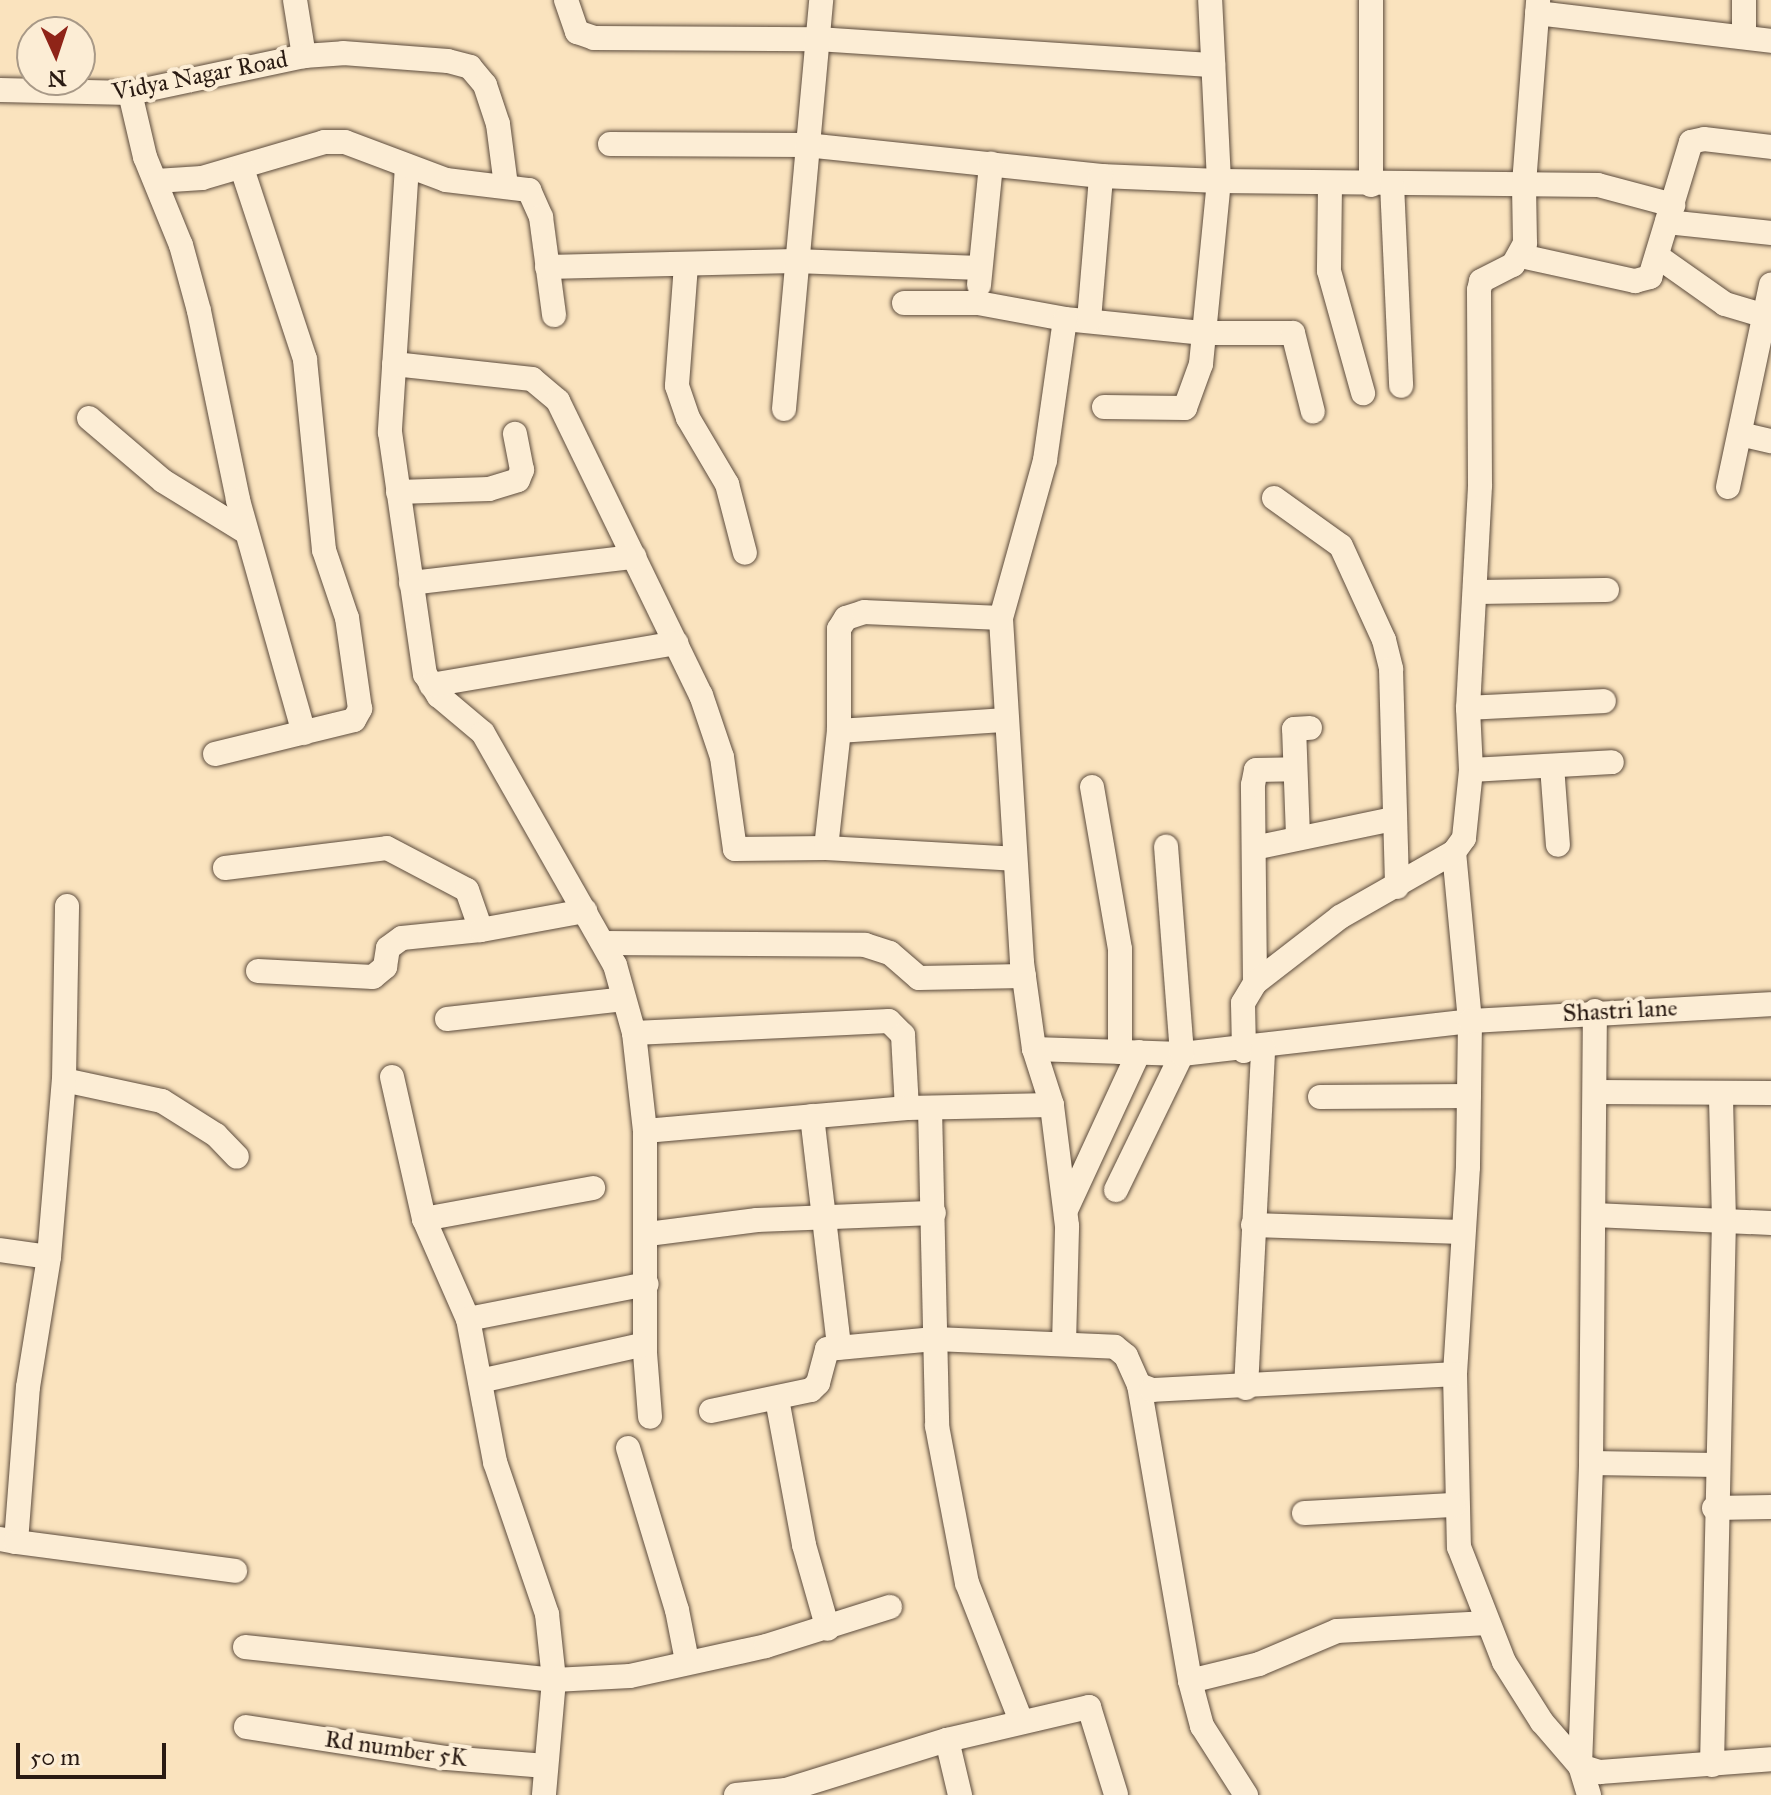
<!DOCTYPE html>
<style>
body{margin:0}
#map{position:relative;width:1771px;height:1795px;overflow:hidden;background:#fae3be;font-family:"IM FELL Great Primer",serif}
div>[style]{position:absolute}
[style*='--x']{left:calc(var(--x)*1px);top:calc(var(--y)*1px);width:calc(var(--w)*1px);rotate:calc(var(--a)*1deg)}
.roads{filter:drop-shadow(0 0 2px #5d4c3d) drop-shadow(0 0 2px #5d4c3d)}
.minor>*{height:24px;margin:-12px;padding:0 12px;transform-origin:12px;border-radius:12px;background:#fcedd5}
span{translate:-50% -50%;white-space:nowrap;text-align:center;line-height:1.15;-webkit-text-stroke:8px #fcedd5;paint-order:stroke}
.street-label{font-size:24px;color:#291a12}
.north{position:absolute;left:16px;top:16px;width:80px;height:80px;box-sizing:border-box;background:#fcedd5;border:2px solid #a89987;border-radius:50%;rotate:177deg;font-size:22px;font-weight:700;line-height:32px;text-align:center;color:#291a12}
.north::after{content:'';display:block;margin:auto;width:28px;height:36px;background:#8f2418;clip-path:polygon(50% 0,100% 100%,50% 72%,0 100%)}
.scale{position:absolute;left:16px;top:1743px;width:150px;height:36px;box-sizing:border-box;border:4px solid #291a12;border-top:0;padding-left:10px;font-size:24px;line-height:28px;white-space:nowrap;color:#291a12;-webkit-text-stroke:6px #fcedd5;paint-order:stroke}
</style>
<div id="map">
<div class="roads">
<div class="minor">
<div style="--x:295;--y:0;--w:57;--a:80.9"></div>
<div style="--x:566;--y:0;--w:34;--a:71"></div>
<div style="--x:577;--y:32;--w:18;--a:19"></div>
<div style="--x:594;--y:38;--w:224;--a:0.3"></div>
<div style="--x:818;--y:39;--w:396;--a:3.8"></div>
<div style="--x:1371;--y:0;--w:185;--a:90"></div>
<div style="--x:1537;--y:13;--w:236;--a:6.8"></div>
<div style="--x:1744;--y:37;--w:37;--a:-90"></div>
<div style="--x:0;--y:90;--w:130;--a:1.3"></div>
<div style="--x:130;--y:93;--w:178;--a:-12"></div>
<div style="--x:304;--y:56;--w:39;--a:-4"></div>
<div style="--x:343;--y:53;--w:105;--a:4.4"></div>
<div style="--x:448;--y:61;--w:23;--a:15"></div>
<div style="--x:470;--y:67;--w:23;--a:50"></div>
<div style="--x:485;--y:85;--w:41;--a:71.6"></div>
<div style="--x:498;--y:124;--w:63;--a:82.6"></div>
<div style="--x:130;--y:93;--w:66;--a:76.8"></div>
<div style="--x:145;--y:157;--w:95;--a:67.8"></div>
<div style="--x:181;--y:245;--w:68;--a:74.7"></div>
<div style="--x:199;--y:311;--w:193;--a:78.3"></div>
<div style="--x:238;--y:500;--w:242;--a:74.2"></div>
<div style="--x:610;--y:144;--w:196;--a:0.3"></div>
<div style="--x:806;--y:145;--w:297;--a:6"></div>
<div style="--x:1101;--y:176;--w:118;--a:2.4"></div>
<div style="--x:1219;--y:181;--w:379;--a:0.6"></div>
<div style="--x:1598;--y:185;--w:78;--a:14.9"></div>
<div style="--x:407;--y:166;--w:267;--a:93.7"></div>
<div style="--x:390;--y:432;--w:245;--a:81.8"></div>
<div style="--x:425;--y:674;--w:26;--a:58"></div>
<div style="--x:439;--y:696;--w:57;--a:40.1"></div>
<div style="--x:483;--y:733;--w:267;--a:60.4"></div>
<div style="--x:615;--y:965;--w:71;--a:74.4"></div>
<div style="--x:634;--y:1033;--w:99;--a:83.6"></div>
<div style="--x:645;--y:1131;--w:222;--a:90"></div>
<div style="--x:645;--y:1353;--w:64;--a:85.5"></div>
<div style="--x:156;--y:181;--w:46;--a:-3.7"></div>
<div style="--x:202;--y:178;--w:127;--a:-16.4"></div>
<div style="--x:324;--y:142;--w:21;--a:0"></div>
<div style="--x:345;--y:142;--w:108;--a:20.6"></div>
<div style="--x:446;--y:180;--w:84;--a:6.9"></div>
<div style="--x:529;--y:190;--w:30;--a:66"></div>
<div style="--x:541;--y:217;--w:99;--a:82.4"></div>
<div style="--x:1392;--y:184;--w:202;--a:87.4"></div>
<div style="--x:1330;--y:185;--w:86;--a:90.7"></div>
<div style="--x:1329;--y:271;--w:127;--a:74.4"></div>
<div style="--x:1667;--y:222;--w:105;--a:6"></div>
<div style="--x:1521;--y:256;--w:117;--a:12.4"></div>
<div style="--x:1635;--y:281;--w:16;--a:-15"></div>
<div style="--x:1650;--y:277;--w:141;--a:-73.1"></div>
<div style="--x:1691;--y:142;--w:13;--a:-13"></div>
<div style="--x:1704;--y:139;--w:67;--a:6.8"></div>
<div style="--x:1657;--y:256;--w:83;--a:35.2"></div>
<div style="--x:1725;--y:304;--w:42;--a:16.7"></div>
<div style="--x:686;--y:265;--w:121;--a:94.3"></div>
<div style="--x:677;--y:386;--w:34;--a:71"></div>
<div style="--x:688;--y:418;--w:77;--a:59.4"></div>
<div style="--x:727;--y:484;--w:71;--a:75.4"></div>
<div style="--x:547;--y:267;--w:248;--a:-1.4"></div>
<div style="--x:795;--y:261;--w:185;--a:2.2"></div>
<div style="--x:979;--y:285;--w:122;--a:-84.3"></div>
<div style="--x:904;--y:303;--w:74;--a:0"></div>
<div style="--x:978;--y:303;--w:88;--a:10.4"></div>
<div style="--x:1065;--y:319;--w:140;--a:5.8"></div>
<div style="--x:1204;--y:333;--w:89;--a:0"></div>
<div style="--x:1293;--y:333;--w:81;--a:75.8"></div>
<div style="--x:1089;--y:320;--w:144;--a:-85.2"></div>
<div style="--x:394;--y:364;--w:139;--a:6.2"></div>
<div style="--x:532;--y:379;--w:34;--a:40"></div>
<div style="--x:558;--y:401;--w:327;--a:64.1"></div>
<div style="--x:701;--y:695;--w:65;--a:71.3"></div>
<div style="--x:722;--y:757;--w:93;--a:82"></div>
<div style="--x:735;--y:849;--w:91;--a:-0.6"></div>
<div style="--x:826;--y:848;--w:188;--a:3.3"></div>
<div style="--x:1104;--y:407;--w:81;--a:0.7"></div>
<div style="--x:1185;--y:408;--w:47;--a:-70"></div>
<div style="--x:1201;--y:364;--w:184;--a:-84.4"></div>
<div style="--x:1219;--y:181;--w:181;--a:-92.8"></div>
<div style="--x:784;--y:409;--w:411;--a:-84.8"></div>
<div style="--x:89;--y:418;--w:97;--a:40.4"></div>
<div style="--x:163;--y:481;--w:97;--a:31.6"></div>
<div style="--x:1740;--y:434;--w:32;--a:13"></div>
<div style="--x:1728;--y:487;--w:207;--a:-78"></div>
<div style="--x:398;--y:492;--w:91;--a:-1.9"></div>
<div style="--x:489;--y:489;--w:30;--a:-17"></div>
<div style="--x:518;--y:480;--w:11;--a:-68"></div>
<div style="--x:522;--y:470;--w:37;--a:-101"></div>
<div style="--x:1274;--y:498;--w:82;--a:35.6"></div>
<div style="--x:1341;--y:546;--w:103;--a:65.4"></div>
<div style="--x:1384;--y:640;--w:30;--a:76"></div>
<div style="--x:1391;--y:669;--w:218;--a:88.4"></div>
<div style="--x:411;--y:583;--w:225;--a:-6.7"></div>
<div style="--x:1475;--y:592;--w:132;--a:-0.9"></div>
<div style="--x:431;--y:685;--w:249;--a:-9.7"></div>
<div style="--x:1468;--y:708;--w:136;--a:-2.9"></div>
<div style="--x:839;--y:731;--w:167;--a:-3.8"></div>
<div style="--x:215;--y:754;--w:143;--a:-13.7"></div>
<div style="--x:354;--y:720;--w:13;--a:-61"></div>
<div style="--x:360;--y:709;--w:92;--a:-98.1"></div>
<div style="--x:347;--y:618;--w:72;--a:-108.7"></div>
<div style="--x:324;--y:550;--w:192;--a:-95.7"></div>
<div style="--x:305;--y:359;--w:200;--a:-108.3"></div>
<div style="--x:1552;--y:766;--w:79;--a:85.7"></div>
<div style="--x:1471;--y:770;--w:141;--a:-3.2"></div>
<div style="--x:1092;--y:787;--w:164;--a:80.2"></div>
<div style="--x:1120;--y:949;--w:103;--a:90"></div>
<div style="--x:1298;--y:836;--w:107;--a:-92.1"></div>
<div style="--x:1294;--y:729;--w:16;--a:-4"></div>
<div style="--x:826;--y:848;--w:118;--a:-83.7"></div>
<div style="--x:839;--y:731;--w:102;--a:-90"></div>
<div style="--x:839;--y:629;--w:13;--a:-58"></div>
<div style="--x:846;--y:618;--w:19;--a:-18"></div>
<div style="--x:864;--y:612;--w:137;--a:2.5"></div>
<div style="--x:1254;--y:848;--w:142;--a:-11.8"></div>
<div style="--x:1454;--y:852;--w:170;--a:84.6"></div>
<div style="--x:1470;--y:1021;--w:146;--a:90.8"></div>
<div style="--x:1468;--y:1167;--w:207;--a:93.6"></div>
<div style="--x:1455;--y:1374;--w:173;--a:88.7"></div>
<div style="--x:1459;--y:1547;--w:123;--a:68.6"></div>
<div style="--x:1504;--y:1662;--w:71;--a:57.7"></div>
<div style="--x:1542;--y:1722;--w:58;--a:49.2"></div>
<div style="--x:1580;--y:1766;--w:21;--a:17"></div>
<div style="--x:1600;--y:1772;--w:171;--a:-4.3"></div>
<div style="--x:225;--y:868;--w:163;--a:-7"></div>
<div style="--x:387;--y:848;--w:90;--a:27.7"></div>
<div style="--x:467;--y:890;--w:42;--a:70.7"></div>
<div style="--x:604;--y:943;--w:261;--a:0.4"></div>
<div style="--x:865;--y:945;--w:26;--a:18"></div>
<div style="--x:890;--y:953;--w:38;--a:41"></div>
<div style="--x:919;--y:978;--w:105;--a:-1.1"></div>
<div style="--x:258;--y:971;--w:115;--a:3"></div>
<div style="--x:373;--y:977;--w:16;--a:-40"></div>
<div style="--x:385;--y:967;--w:19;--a:-81"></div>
<div style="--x:388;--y:948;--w:17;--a:-36"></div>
<div style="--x:402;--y:938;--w:79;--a:-5.8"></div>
<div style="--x:481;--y:930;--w:106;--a:-10.4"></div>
<div style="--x:1255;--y:983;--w:198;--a:-90.6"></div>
<div style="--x:1253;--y:785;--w:15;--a:-79"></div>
<div style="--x:1256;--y:770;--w:39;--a:-1"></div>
<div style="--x:447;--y:1019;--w:178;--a:-6.4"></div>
<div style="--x:634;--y:1033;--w:255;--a:-2.7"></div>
<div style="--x:889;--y:1021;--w:20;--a:45"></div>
<div style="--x:903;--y:1035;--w:73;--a:86.9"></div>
<div style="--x:1034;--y:1049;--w:148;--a:1.9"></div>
<div style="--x:1182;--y:1054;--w:290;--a:-6.5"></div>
<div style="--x:1470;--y:1021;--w:301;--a:-3.2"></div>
<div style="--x:1244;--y:1051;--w:48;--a:-91.2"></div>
<div style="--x:1243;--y:1003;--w:23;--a:-59"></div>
<div style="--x:1255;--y:983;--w:108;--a:-37.8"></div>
<div style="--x:1340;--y:917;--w:131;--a:-29.7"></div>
<div style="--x:1454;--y:852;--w:17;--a:-54"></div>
<div style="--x:1464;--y:838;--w:68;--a:-84.1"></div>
<div style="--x:1471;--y:770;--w:62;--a:-92.8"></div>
<div style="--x:1468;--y:708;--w:223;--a:-86.9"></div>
<div style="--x:1480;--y:485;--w:195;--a:-90.3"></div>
<div style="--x:1479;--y:290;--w:9;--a:-77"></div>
<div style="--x:1481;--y:281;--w:36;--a:-27"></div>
<div style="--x:1513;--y:265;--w:25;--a:-61"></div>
<div style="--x:1525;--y:243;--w:59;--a:-91"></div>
<div style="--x:1524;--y:184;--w:185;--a:-85.6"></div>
<div style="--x:392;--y:1077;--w:146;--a:77.3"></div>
<div style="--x:424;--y:1219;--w:109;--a:66.3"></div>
<div style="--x:468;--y:1319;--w:146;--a:79.3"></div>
<div style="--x:495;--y:1462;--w:161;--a:71.1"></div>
<div style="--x:547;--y:1614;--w:66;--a:83.9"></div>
<div style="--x:554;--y:1680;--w:115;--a:95"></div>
<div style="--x:64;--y:1080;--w:100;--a:12.1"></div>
<div style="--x:162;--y:1101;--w:64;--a:32.2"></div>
<div style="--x:216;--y:1135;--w:30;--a:46"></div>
<div style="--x:1595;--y:1092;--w:176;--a:0.3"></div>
<div style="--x:1320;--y:1097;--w:149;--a:-0.4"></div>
<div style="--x:930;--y:1108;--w:318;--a:88.7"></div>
<div style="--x:937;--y:1426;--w:160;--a:79.2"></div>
<div style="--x:967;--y:1583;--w:148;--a:68.6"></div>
<div style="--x:812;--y:1116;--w:233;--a:83.3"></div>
<div style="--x:645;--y:1131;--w:263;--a:-5"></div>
<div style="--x:907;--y:1108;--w:145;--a:-1.2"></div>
<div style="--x:1116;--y:1190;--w:151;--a:-64.1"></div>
<div style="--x:1182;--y:1054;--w:208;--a:-94.4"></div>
<div style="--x:1066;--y:1210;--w:174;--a:-65.2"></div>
<div style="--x:1594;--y:1215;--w:177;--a:2.6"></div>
<div style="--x:424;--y:1219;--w:172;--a:-10.4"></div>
<div style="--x:1253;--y:1225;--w:209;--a:1.9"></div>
<div style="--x:648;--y:1234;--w:110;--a:-7.3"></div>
<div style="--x:757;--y:1220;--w:177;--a:-2.3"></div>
<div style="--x:0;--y:1250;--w:49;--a:8.1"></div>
<div style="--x:468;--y:1319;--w:182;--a:-11.1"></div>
<div style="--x:1064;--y:1344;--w:118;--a:-88.5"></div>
<div style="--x:1067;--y:1226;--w:122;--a:-97.1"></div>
<div style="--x:1052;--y:1105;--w:59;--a:-107.8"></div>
<div style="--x:1034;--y:1049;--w:88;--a:-97.9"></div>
<div style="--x:1022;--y:962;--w:345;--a:-93.5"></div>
<div style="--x:1001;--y:618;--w:164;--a:-74.4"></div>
<div style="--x:1045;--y:460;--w:142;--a:-81.9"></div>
<div style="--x:480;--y:1381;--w:169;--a:-12.6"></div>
<div style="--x:1139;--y:1385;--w:300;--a:80.2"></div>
<div style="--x:1190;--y:1681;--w:47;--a:75.1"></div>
<div style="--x:1202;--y:1726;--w:82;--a:57.5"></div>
<div style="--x:1246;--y:1388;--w:341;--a:-87.1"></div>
<div style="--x:777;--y:1399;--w:148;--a:79.5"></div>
<div style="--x:804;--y:1545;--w:87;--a:74.1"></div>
<div style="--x:711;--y:1411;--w:102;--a:-11.9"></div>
<div style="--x:811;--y:1390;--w:10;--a:-45"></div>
<div style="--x:818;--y:1383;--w:35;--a:-75"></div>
<div style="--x:827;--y:1349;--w:108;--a:-5.3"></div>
<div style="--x:935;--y:1339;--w:180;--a:2.5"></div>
<div style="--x:1115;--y:1347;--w:14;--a:39"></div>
<div style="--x:1126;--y:1356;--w:32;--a:66"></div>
<div style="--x:1139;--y:1385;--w:14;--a:21"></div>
<div style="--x:1152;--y:1390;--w:303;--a:-3"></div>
<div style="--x:628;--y:1448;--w:169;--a:73.2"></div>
<div style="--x:677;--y:1610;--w:52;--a:78.9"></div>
<div style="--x:1591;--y:1463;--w:125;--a:0.9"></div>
<div style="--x:1714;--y:1508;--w:57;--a:-1"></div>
<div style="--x:1304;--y:1513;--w:150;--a:-3.1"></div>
<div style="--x:0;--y:1539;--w:16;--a:11"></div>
<div style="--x:16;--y:1542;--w:155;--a:-85.6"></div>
<div style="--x:28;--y:1387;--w:132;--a:-80.8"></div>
<div style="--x:49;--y:1257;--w:178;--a:-85.2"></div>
<div style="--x:64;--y:1080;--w:174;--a:-89"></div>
<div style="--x:16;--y:1542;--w:221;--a:7.5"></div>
<div style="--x:245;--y:1647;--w:311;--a:6.1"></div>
<div style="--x:554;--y:1680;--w:76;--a:-3"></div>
<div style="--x:630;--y:1676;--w:139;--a:-12.4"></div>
<div style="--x:766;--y:1646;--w:130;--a:-17.5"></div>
<div style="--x:1190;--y:1681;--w:71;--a:-13.8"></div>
<div style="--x:1259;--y:1664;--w:85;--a:-22.9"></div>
<div style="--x:1337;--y:1631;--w:151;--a:-3"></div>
<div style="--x:246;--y:1727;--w:203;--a:8.8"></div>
<div style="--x:447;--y:1758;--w:99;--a:4.6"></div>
<div style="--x:947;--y:1740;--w:57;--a:76.7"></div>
<div style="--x:1712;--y:1765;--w:544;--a:-88.74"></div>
<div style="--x:1724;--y:1221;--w:127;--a:-91.4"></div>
<div style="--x:736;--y:1795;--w:50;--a:-5.7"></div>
<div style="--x:786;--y:1790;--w:169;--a:-17.3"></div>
<div style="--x:947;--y:1740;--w:146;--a:-13.1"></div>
<div style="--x:1089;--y:1707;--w:91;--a:72.8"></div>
<div style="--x:1589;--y:1795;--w:30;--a:-107"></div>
<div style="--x:1580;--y:1766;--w:303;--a:-87.9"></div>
<div style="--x:1591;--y:1463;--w:452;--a:-89.5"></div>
</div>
</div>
<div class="street-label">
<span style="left:200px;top:76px;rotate:-11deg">Vidya Nagar Road</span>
<span style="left:1620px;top:1011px;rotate:-3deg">Shastri lane</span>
<span style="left:396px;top:1749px;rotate:8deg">Rd number 5K</span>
</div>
<div class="north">N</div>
<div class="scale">50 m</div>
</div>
